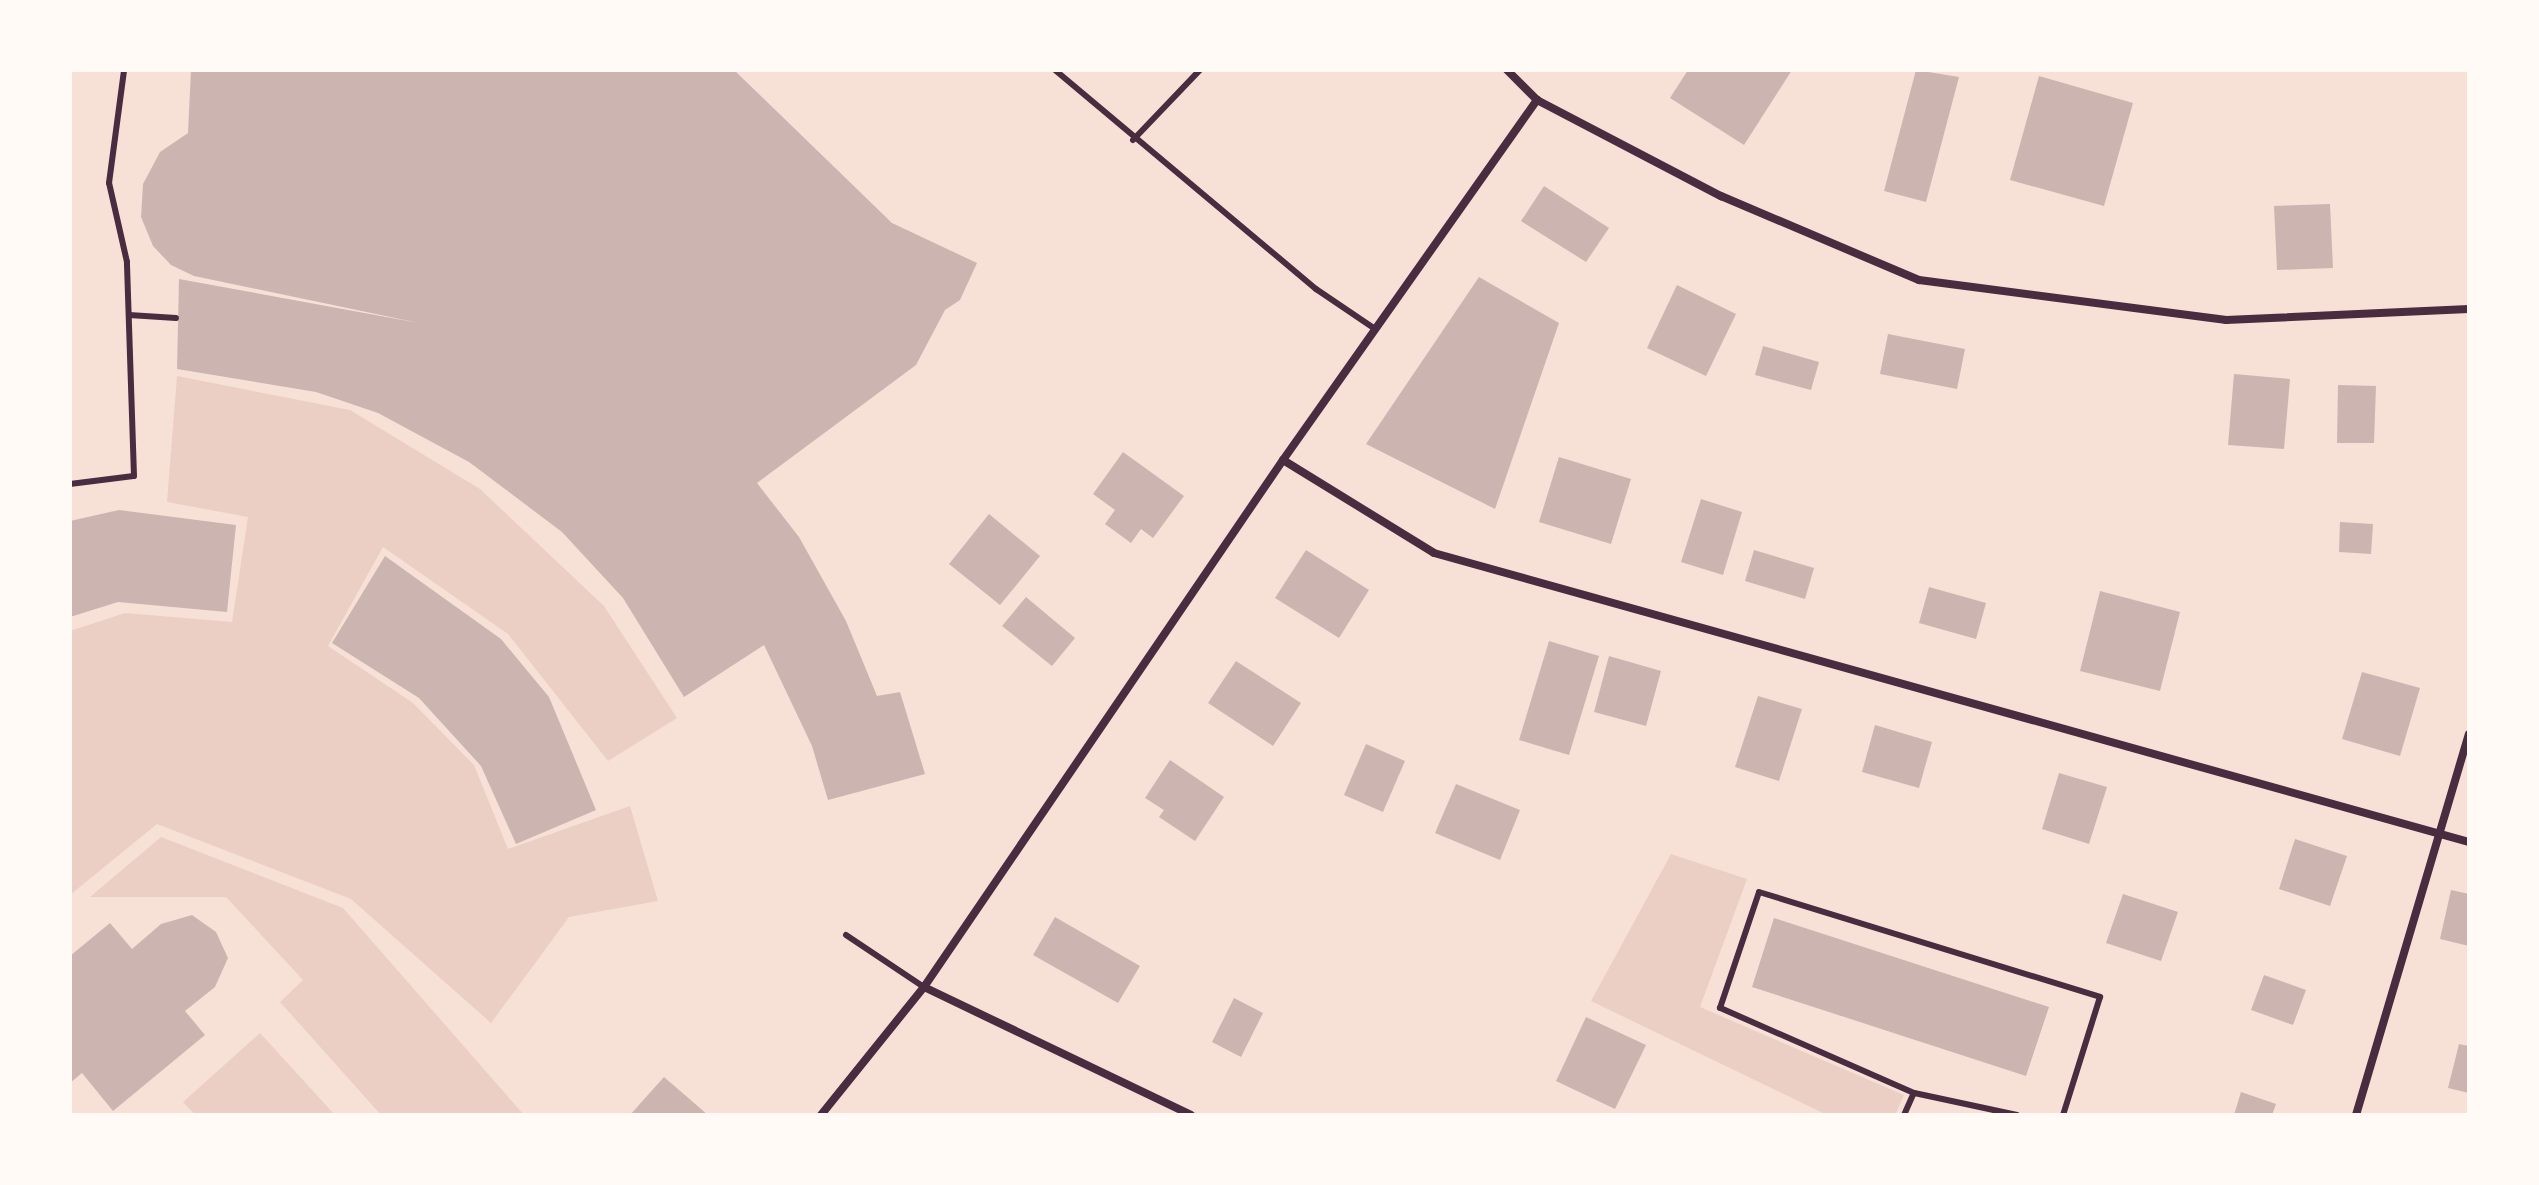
<!DOCTYPE html>
<style>
body{margin:0}
#map{position:relative;width:2539px;height:1185px;overflow:hidden;background:#f7e1d7;font-family:"Fira Sans",sans-serif}
div>[style]{position:absolute}
[style*='--x']{left:calc(var(--x)*1px);top:calc(var(--y)*1px);width:calc(var(--w)*1px);rotate:calc(var(--a)*1deg)}
.green>*{inset:0;background:#ebcfc5}
.building>*{inset:0;background:#ccb4b1}
.service>*{height:6px;margin:-3px;padding:0 3px;transform-origin:3px;border-radius:3px;background:#4a2c40}
.minor>*{height:8px;margin:-4px;padding:0 4px;transform-origin:4px;border-radius:4px;background:#4a2c40}
span{translate:-50% -50%;white-space:nowrap;text-align:center;line-height:1.15;-webkit-text-stroke:6px #fffaf5;paint-order:stroke}
.frame{position:absolute;inset:0;border:72px solid #fffaf5;pointer-events:none}
</style>
<div id="map">
<div class="green">
<div style="clip-path:polygon(177px 376px,350px 410px,480px 489px,604px 606px,677px 718px,608px 761px,508px 634px,383px 547px,328px 646px,413px 703px,474px 765px,508px 849px,630px 806px,658px 901px,569px 917px,491px 1023px,351px 899px,157px 824px,70px 895px,70px 631px,125px 613px,232px 622px,248px 517px,167px 502px)"></div>
<div style="clip-path:polygon(161px 837px,343px 908px,524px 1115px,381px 1115px,280px 1002px,303px 980px,226px 897px,90px 897px)"></div>
<div style="clip-path:polygon(1671px 854px,1747px 879px,1700px 1007px,1904px 1095px,1895px 1115px,1827px 1115px,1591px 1001px)"></div>
<div style="clip-path:polygon(260px 1033px,335px 1115px,195px 1115px,183px 1102px)"></div>
</div>
<div class="building">
<div style="clip-path:polygon(191px 70px,734px 70px,892px 223px,977px 263px,960px 300px,945px 310px,916px 365px,757px 483px,799px 537px,846px 621px,877px 696px,900px 692px,925px 774px,828px 800px,812px 746px,764px 645px,684px 697px,623px 598px,562px 532px,469px 462px,378px 413px,316px 392px,177px 369px,179px 279px,419px 323px,194px 276px,171px 265px,153px 246px,141px 217px,143px 184px,160px 152px,188px 133px)"></div>
<div style="clip-path:polygon(1688px 70px,1792px 70px,1744px 145px,1670px 98px)"></div>
<div style="clip-path:polygon(1916px 70px,1959px 77px,1926px 202px,1884px 191px)"></div>
<div style="clip-path:polygon(2039px 76px,2133px 103px,2104px 206px,2010px 180px)"></div>
<div style="clip-path:polygon(1544px 186px,1609px 228px,1586px 262px,1521px 221px)"></div>
<div style="clip-path:polygon(2330px 204px,2333px 268px,2277px 270px,2274px 206px)"></div>
<div style="clip-path:polygon(1479px 277px,1559px 323px,1495px 509px,1366px 444px)"></div>
<div style="clip-path:polygon(1677px 285px,1736px 314px,1706px 376px,1647px 348px)"></div>
<div style="clip-path:polygon(1888px 334px,1965px 349px,1957px 389px,1880px 374px)"></div>
<div style="clip-path:polygon(1763px 346px,1819px 362px,1811px 390px,1755px 375px)"></div>
<div style="clip-path:polygon(2234px 374px,2290px 379px,2284px 449px,2228px 445px)"></div>
<div style="clip-path:polygon(2338px 385px,2376px 386px,2374px 443px,2337px 443px)"></div>
<div style="clip-path:polygon(1123px 452px,1184px 496px,1153px 538px,1141px 529px,1131px 543px,1105px 524px,1115px 510px,1093px 494px)"></div>
<div style="clip-path:polygon(1559px 457px,1631px 479px,1611px 544px,1539px 522px)"></div>
<div style="clip-path:polygon(1701px 499px,1742px 512px,1723px 575px,1681px 562px)"></div>
<div style="clip-path:polygon(119px 510px,236px 525px,227px 612px,118px 602px,70px 617px,70px 521px)"></div>
<div style="clip-path:polygon(989px 514px,1040px 556px,1000px 605px,949px 564px)"></div>
<div style="clip-path:polygon(2340px 522px,2373px 524px,2371px 554px,2339px 552px)"></div>
<div style="clip-path:polygon(1306px 550px,1369px 590px,1339px 638px,1275px 598px)"></div>
<div style="clip-path:polygon(1754px 550px,1814px 568px,1805px 599px,1745px 581px)"></div>
<div style="clip-path:polygon(385px 556px,501px 639px,549px 697px,596px 810px,516px 844px,481px 766px,419px 698px,332px 643px)"></div>
<div style="clip-path:polygon(1929px 587px,1986px 603px,1976px 639px,1919px 623px)"></div>
<div style="clip-path:polygon(2100px 591px,2180px 612px,2160px 691px,2080px 671px)"></div>
<div style="clip-path:polygon(1026px 597px,1075px 638px,1052px 666px,1002px 626px)"></div>
<div style="clip-path:polygon(1549px 641px,1599px 656px,1569px 755px,1519px 740px)"></div>
<div style="clip-path:polygon(1609px 656px,1661px 671px,1646px 726px,1594px 712px)"></div>
<div style="clip-path:polygon(1236px 661px,1301px 703px,1273px 746px,1208px 703px)"></div>
<div style="clip-path:polygon(2362px 672px,2420px 688px,2400px 756px,2342px 739px)"></div>
<div style="clip-path:polygon(1758px 696px,1802px 709px,1779px 781px,1735px 767px)"></div>
<div style="clip-path:polygon(1875px 725px,1932px 742px,1919px 788px,1862px 772px)"></div>
<div style="clip-path:polygon(1366px 744px,1405px 761px,1383px 812px,1344px 795px)"></div>
<div style="clip-path:polygon(1170px 760px,1224px 797px,1195px 841px,1159px 817px,1164px 810px,1145px 798px)"></div>
<div style="clip-path:polygon(2059px 773px,2107px 787px,2089px 844px,2042px 829px)"></div>
<div style="clip-path:polygon(1456px 784px,1520px 810px,1500px 860px,1435px 833px)"></div>
<div style="clip-path:polygon(2295px 839px,2347px 856px,2330px 906px,2279px 889px)"></div>
<div style="clip-path:polygon(2451px 890px,2469px 894px,2469px 946px,2440px 939px)"></div>
<div style="clip-path:polygon(2123px 894px,2178px 912px,2161px 961px,2106px 943px)"></div>
<div style="clip-path:polygon(192px 915px,216px 932px,228px 958px,215px 987px,185px 1011px,205px 1035px,113px 1111px,82px 1073px,70px 1083px,70px 956px,110px 923px,132px 949px,161px 924px)"></div>
<div style="clip-path:polygon(1055px 917px,1140px 966px,1118px 1003px,1033px 955px)"></div>
<div style="clip-path:polygon(1774px 918px,2049px 1007px,2026px 1076px,1752px 987px)"></div>
<div style="clip-path:polygon(2264px 975px,2306px 990px,2293px 1025px,2251px 1010px)"></div>
<div style="clip-path:polygon(1234px 998px,1263px 1013px,1241px 1057px,1212px 1042px)"></div>
<div style="clip-path:polygon(1586px 1017px,1646px 1045px,1615px 1109px,1556px 1081px)"></div>
<div style="clip-path:polygon(2459px 1044px,2469px 1046px,2469px 1093px,2448px 1088px)"></div>
<div style="clip-path:polygon(664px 1077px,708px 1115px,630px 1115px)"></div>
<div style="clip-path:polygon(2241px 1092px,2276px 1104px,2272px 1115px,2234px 1115px)"></div>
</div>
<div class="service">
<div style="--x:1055;--y:70;--w:341;--a:40"></div>
<div style="--x:1316;--y:289;--w:71;--a:34.1"></div>
<div style="--x:1133;--y:140;--w:97;--a:-46.3"></div>
<div style="--x:129;--y:315;--w:47;--a:3.7"></div>
<div style="--x:70;--y:484;--w:64;--a:-7.1"></div>
<div style="--x:134;--y:476;--w:214;--a:-91.9"></div>
<div style="--x:127;--y:262;--w:81;--a:-102.8"></div>
<div style="--x:109;--y:183;--w:114;--a:-82.4"></div>
<div style="--x:846;--y:935;--w:94;--a:33.7"></div>
<div style="--x:1904;--y:1115;--w:24;--a:-66"></div>
<div style="--x:2017;--y:1115;--w:105;--a:-167.9"></div>
<div style="--x:1914;--y:1093;--w:212;--a:-156.3"></div>
<div style="--x:1720;--y:1008;--w:122;--a:-71.4"></div>
<div style="--x:1759;--y:892;--w:357;--a:17.1"></div>
<div style="--x:2100;--y:997;--w:124;--a:107.4"></div>
</div>
<div class="minor">
<div style="--x:1507;--y:70;--w:42;--a:45"></div>
<div style="--x:1537;--y:100;--w:208;--a:27.6"></div>
<div style="--x:1721;--y:196;--w:215;--a:23"></div>
<div style="--x:1919;--y:280;--w:310;--a:7.4"></div>
<div style="--x:2226;--y:320;--w:243;--a:-2.6"></div>
<div style="--x:1283;--y:460;--w:177;--a:31.6"></div>
<div style="--x:1434;--y:553;--w:1075;--a:15.6"></div>
<div style="--x:924;--y:987;--w:296;--a:25.6"></div>
<div style="--x:821;--y:1115;--w:164;--a:-51.2"></div>
<div style="--x:924;--y:987;--w:638;--a:-55.74"></div>
<div style="--x:1283;--y:460;--w:441;--a:-54.8"></div>
<div style="--x:2356;--y:1115;--w:397;--a:-73.5"></div>
</div>
<div class="frame"></div>
</div>
